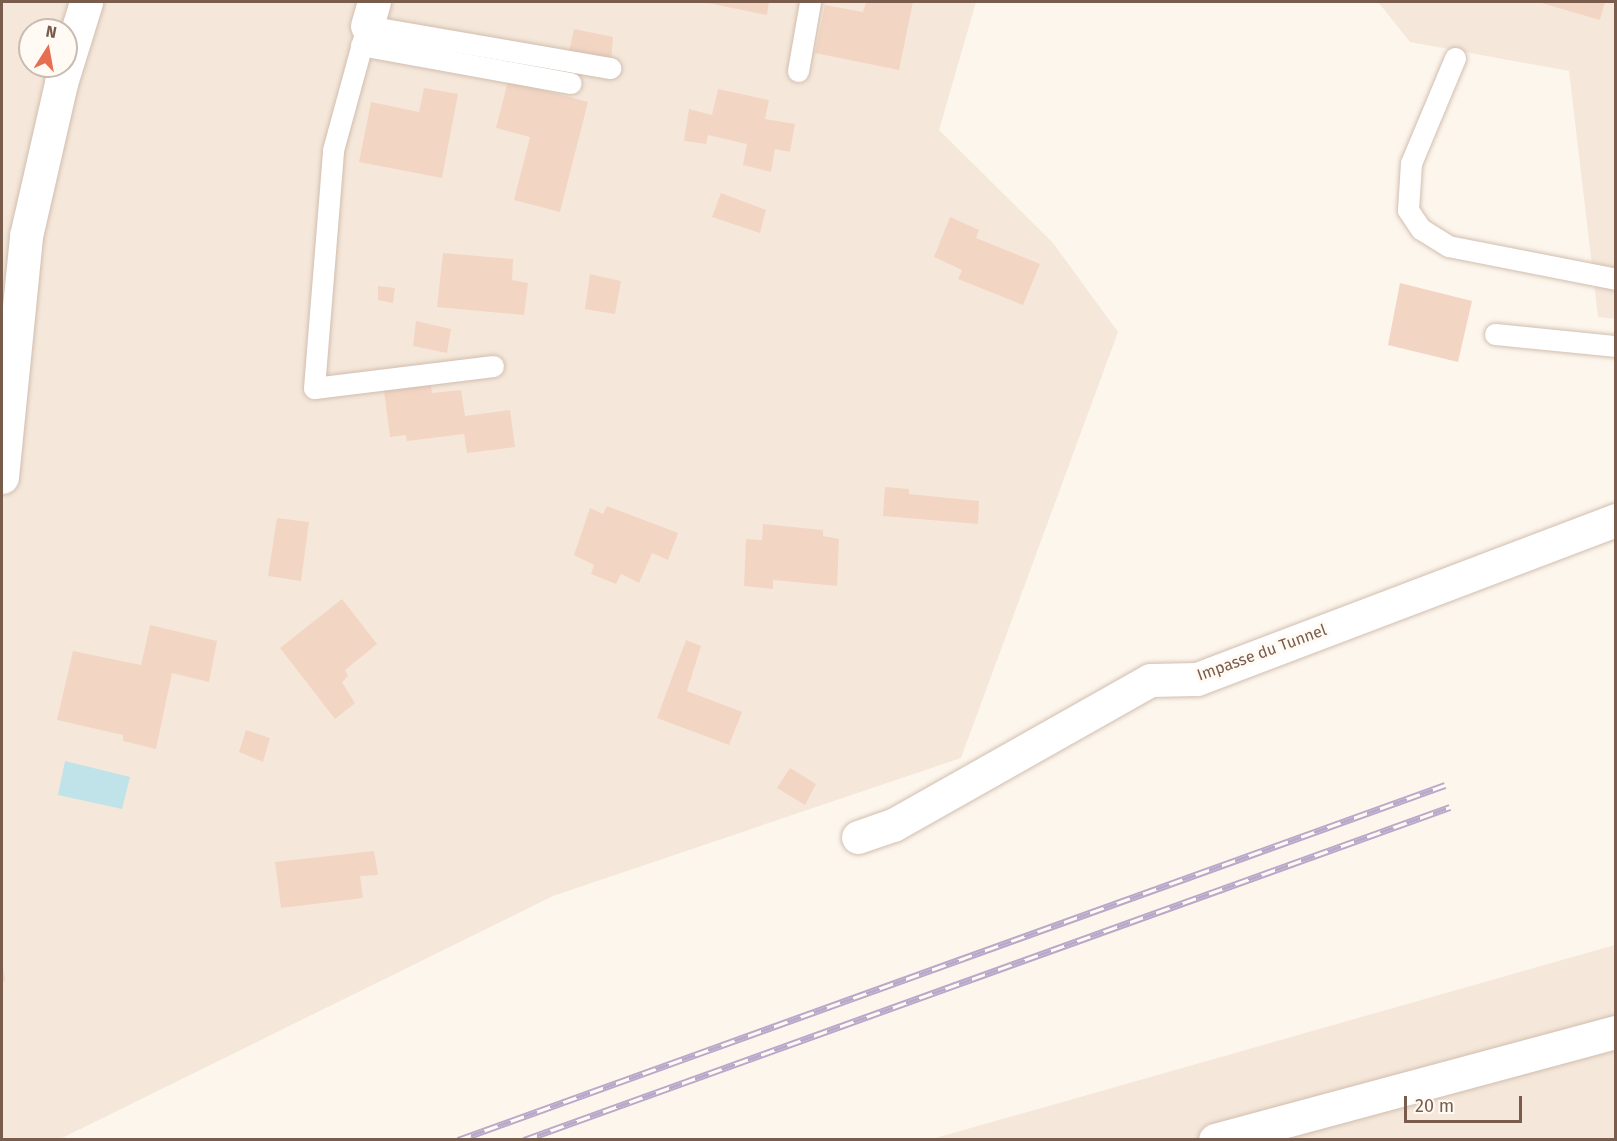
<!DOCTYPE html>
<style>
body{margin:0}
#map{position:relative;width:1617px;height:1141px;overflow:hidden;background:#fdf6ec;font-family:"Fira Sans",sans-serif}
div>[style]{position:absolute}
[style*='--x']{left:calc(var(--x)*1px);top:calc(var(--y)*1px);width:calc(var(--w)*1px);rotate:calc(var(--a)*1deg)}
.residential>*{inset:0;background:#f5e8da}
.water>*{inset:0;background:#bfe3e8}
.building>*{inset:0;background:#f3d5c3}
.roads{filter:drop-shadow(0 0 2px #d1beb0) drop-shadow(0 0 2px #d1beb0)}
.lane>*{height:21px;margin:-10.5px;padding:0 10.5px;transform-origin:10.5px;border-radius:10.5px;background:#fff}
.street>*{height:33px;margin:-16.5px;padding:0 16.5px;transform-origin:16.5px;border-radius:16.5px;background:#fff}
.secondary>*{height:33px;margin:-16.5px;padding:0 16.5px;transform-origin:16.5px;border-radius:16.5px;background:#fff}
.rail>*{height:7px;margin-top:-3.5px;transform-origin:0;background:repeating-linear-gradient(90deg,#fffaf3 0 14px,#b9a8c9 0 28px);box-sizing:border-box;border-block:2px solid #b9a8c9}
span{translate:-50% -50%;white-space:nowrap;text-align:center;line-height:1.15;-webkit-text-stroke:6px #fffaf3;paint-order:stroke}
.street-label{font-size:16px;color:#7a5c4d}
.frame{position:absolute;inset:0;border:3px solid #7a5c4d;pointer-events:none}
.north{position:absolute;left:18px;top:18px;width:60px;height:60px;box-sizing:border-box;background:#fffaf3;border:2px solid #cabbb1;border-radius:50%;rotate:11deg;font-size:16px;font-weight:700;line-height:24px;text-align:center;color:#7a5c4d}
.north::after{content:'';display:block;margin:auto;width:21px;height:27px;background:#e76f51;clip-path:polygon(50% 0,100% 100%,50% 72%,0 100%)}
.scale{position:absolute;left:1404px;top:1096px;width:118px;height:27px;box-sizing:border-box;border:3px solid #7a5c4d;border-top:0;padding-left:8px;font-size:18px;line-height:21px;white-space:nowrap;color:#7a5c4d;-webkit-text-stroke:4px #fffaf3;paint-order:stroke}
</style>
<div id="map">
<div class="residential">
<div style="clip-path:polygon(evenodd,2px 2px,375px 2px,367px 25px,600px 55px,383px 21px,388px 2px,976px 2px,939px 130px,1053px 243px,1118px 332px,961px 758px,553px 896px,60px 1139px,2px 1140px,2px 2px,30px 30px,66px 30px,66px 66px,30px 66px,30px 30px)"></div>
<div style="clip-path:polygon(1378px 2px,1615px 2px,1615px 319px,1598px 317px,1569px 71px,1410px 42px)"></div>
<div style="clip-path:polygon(1615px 945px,1615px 1139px,932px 1139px)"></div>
</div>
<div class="water">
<div style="clip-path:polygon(65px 761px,130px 777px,122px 809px,58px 795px)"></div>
</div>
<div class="building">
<div style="clip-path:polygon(703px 2px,769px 2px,767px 15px)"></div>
<div style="clip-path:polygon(866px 2px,913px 2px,899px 70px,815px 53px,825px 5px,863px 12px)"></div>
<div style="clip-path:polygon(1538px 2px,1605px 2px,1600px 20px)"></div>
<div style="clip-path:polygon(574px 29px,613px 37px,611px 60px,569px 52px)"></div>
<div style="clip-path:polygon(508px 81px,588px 102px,560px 212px,514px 200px,530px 137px,496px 128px)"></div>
<div style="clip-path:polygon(424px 88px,458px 94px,442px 178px,359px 162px,371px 102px,419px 112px)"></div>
<div style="clip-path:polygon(718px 89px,769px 100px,765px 119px,795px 124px,790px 152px,775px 149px,771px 172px,743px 165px,747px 144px,708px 135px,706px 144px,684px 141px,689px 109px,712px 115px)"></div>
<div style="clip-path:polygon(721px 193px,766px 210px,760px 233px,712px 217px)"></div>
<div style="clip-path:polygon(950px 217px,979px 230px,976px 238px,1040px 264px,1023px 305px,958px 279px,962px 270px,934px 257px)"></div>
<div style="clip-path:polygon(443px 253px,513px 259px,512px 280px,528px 283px,524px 315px,437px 307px)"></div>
<div style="clip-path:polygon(590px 274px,621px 281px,615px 314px,585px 309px)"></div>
<div style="clip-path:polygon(1400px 283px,1472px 301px,1458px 362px,1388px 345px)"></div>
<div style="clip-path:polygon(378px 286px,395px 288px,393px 303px,378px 300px)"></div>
<div style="clip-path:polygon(416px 321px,451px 329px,447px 353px,413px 346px)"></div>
<div style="clip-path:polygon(431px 385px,432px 393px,461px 390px,465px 416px,510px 410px,515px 447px,467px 453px,464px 434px,407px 441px,406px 435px,390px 437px,384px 391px)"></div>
<div style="clip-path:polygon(885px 487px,909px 489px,909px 494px,979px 501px,978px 524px,883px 516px)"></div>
<div style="clip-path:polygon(607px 506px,678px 533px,668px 560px,652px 553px,639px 583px,621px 574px,616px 584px,591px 574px,594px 565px,574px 555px,590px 508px,603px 514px)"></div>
<div style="clip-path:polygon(277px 518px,309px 522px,301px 581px,268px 576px)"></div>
<div style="clip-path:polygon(763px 524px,823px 530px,823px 536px,839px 539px,837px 586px,773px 580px,773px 589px,744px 586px,746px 539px,762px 540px)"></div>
<div style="clip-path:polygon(342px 599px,377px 644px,345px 670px,348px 676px,342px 682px,355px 703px,335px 719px,280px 648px)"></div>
<div style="clip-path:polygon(150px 625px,217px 641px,209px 682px,172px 673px,156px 749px,123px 741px,123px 735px,57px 720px,73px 651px,141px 665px)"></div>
<div style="clip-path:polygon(686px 640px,701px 646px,687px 691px,742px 712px,729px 745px,657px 718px)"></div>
<div style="clip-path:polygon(246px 730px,270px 738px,263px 762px,239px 752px)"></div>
<div style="clip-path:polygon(790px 768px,816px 784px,805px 805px,777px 788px)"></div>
<div style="clip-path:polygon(374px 851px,378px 875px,360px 876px,363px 898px,281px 908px,275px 862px)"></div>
<div style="clip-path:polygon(2px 960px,5px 981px,2px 982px)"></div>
</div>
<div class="roads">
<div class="lane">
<div style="--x:361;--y:45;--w:213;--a:10.3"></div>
<div style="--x:1455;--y:58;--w:114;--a:112.7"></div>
<div style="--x:1411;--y:163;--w:47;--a:93.7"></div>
<div style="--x:1408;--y:210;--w:23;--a:56"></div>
<div style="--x:1421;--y:229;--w:32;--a:32"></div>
<div style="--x:1448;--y:246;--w:171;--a:11.1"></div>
<div style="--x:798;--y:71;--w:70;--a:-80.1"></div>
<div style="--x:1495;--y:334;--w:122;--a:5.7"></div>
<div style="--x:493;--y:366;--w:180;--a:173"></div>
<div style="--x:314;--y:388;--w:239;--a:-85.4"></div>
<div style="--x:333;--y:150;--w:129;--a:-74.7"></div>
<div style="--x:367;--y:26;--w:247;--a:9.8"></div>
</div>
<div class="street">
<div style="--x:367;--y:26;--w:25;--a:-74"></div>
<div style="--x:2;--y:477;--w:242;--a:-84.3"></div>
<div style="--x:26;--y:236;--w:157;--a:-77.1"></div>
<div style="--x:61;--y:83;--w:85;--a:-72.8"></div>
<div style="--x:858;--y:837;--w:37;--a:-19"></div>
<div style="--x:893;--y:825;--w:295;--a:-29.4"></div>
<div style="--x:1150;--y:680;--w:47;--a:-1.2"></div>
<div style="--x:1197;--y:679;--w:448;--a:-20.8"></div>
</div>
<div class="secondary">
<div style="--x:1215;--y:1140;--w:415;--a:-15.1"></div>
</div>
</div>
<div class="rail">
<div style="--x:458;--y:1140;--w:1049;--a:-19.78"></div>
<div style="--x:524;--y:1140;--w:984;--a:-19.78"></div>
</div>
<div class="street-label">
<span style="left:1262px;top:653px;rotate:-20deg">Impasse du Tunnel</span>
</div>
<div class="frame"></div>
<div class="north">N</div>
<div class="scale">20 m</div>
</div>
